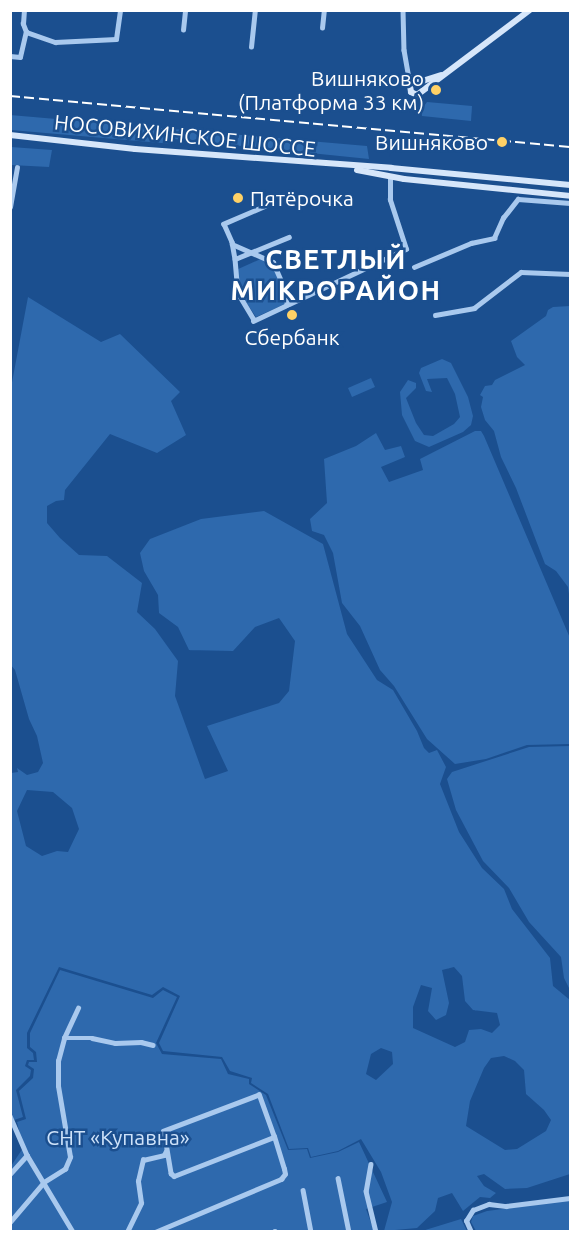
<!DOCTYPE html>
<meta charset="utf-8">
<style>
body{margin:0}
#map{position:relative;width:581px;height:1242px;overflow:hidden;background:#1b4f8f;font-family:Ubuntu,sans-serif}
div>[style]{position:absolute}
[style*='--x']{left:calc(var(--x)*1px);top:calc(var(--y)*1px);width:calc(var(--w)*1px);rotate:calc(var(--a)*1deg)}
.green>*{inset:0;background:#2e69ad}
.street>*{height:4.5px;margin:-2.25px;padding:0 2.25px;transform-origin:2.25px;border-radius:2.25px;background:#a9c9ee}
.secondary>*{height:6px;margin:-3px;padding:0 3px;transform-origin:3px;border-radius:3px;background:#d6e6fa}
.rail>*{height:1.5px;margin-top:-0.75px;transform-origin:0;background:repeating-linear-gradient(90deg,#fff 0 10px,transparent 0 14.5px)}
.dots>*{width:16px;height:16px;translate:-50% -50%;box-sizing:border-box;border:3px solid #1b4f8f;border-radius:50%}
span{translate:-50% -50%;white-space:nowrap;text-align:center;line-height:1.15;-webkit-text-stroke:5px #1b4f8f;paint-order:stroke}
.poi-label{font-size:21px;color:#fff}
.right{translate:-100% -50%;text-align:right}
.left{translate:0 -50%;text-align:left}
.street-label{font-size:21px;color:#fff}
.park-label{font-size:21px;color:#cfe3fa}
.district-label{font-size:27px;color:#fff;font-weight:700;letter-spacing:1.5px}
.frame{position:absolute;inset:0;border:12px solid #fff;pointer-events:none}
</style>
<div id="map">
<div class="green">
<div style="clip-path:polygon(427px 102px,472px 106px,471px 121px,422px 116px,421px 110px)"></div>
<div style="clip-path:polygon(10px 115px,367px 146px,369px 159px,174px 139px,173px 144px,11px 130px)"></div>
<div style="clip-path:polygon(11px 147px,52px 150px,49px 167px,11px 165px)"></div>
<div style="clip-path:polygon(265px 257px,273px 265px,286px 294px,285px 304px,256px 317px,244px 299px,236px 270px)"></div>
<div style="clip-path:polygon(evenodd,28px 297px,101px 342px,120px 334px,180px 392px,171px 401px,186px 435px,157px 453px,110px 434px,65px 490px,64px 500px,56px 501px,47px 506px,47px 523px,60px 538px,79px 555px,107px 556px,142px 583px,137px 612px,155px 629px,178px 661px,175px 696px,205px 779px,228px 771px,207px 726px,279px 703px,289px 691px,295px 641px,279px 618px,255px 627px,233px 651px,189px 650px,178px 627px,159px 613px,158px 595px,144px 571px,140px 553px,150px 539px,201px 519px,264px 511px,323px 544px,347px 634px,377px 680px,393px 690px,417px 731px,424px 748px,429px 753px,437px 750px,446px 767px,440px 784px,459px 832px,482px 868px,504px 889px,512px 909px,550px 958px,553px 986px,570px 1000px,570px 1174px,527px 1188px,505px 1189px,484px 1174px,477px 1176px,484px 1186px,496px 1193px,490px 1198px,480px 1197px,463px 1211px,452px 1193px,438px 1198px,435px 1211px,417px 1228px,384px 1231px,392px 1202px,381px 1172px,361px 1139px,338px 1151px,311px 1157px,308px 1148px,289px 1149px,268px 1094px,251px 1083px,252px 1078px,230px 1071px,222px 1057px,163px 1051px,159px 1043px,180px 996px,163px 987px,152px 995px,59px 967px,27px 1033px,27px 1048px,33px 1053px,34px 1060px,27px 1060px,25px 1066px,31px 1070px,30px 1076px,16px 1090px,23px 1117px,14px 1120px,10px 1113px,11px 773px,18px 772px,17px 768px,27px 775px,38px 772px,43px 763px,37px 736px,29px 719px,15px 670px,10px 664px,10px 393px,28px 297px,27px 790px,53px 792px,72px 808px,79px 829px,68px 852px,57px 851px,42px 856px,26px 846px,17px 811px,27px 790px,28px 297px,454px 967px,462px 976px,465px 1001px,473px 1010px,497px 1013px,500px 1025px,492px 1033px,481px 1029px,469px 1030px,465px 1042px,455px 1047px,413px 1028px,413px 1007px,421px 985px,432px 988px,428px 1011px,436px 1020px,446px 1015px,449px 1003px,442px 970px,454px 967px,28px 297px,381px 1048px,392px 1052px,393px 1064px,376px 1080px,366px 1074px,371px 1054px,381px 1048px,28px 297px,504px 1056px,515px 1061px,524px 1070px,526px 1094px,544px 1110px,551px 1120px,546px 1131px,517px 1149px,505px 1150px,466px 1126px,470px 1101px,484px 1068px,491px 1058px,504px 1056px)"></div>
<div style="clip-path:polygon(570px 306px,570px 601px,568px 587px,556px 571px,545px 564px,516px 488px,501px 457px,494px 431px,485px 420px,481px 407px,483px 397px,480px 395px,485px 386px,492px 385px,495px 380px,525px 365px,517px 357px,511px 341px,546px 316px,548px 310px,553px 307px)"></div>
<div style="clip-path:polygon(442px 359px,451px 363px,468px 397px,473px 416px,471px 425px,463px 432px,429px 447px,415px 441px,402px 415px,400px 392px,408px 380px,416px 383px,416px 388px,406px 398px,416px 423px,424px 435px,433px 436px,454px 424px,460px 417px,455px 394px,447px 378px,427px 379px,432px 392px,426px 391px,419px 373px,421px 368px)"></div>
<div style="clip-path:polygon(371px 378px,375px 387px,352px 397px,348px 388px)"></div>
<div style="clip-path:polygon(475px 431px,481px 431px,484px 436px,570px 638px,570px 744px,527px 745px,486px 759px,455px 764px,427px 739px,394px 686px,380px 670px,360px 626px,342px 603px,333px 553px,324px 535px,312px 531px,310px 519px,327px 503px,324px 459px,356px 446px,376px 433px,385px 450px,401px 446px,405px 457px,381px 467px,389px 482px,423px 470px,420px 459px)"></div>
<div style="clip-path:polygon(570px 746px,570px 990px,564px 978px,561px 957px,529px 922px,509px 888px,483px 861px,456px 810px,447px 779px,452px 772px,529px 747px)"></div>
<div style="clip-path:polygon(60px 970px,153px 998px,163px 990px,177px 997px,156px 1043px,162px 1054px,221px 1059px,228px 1074px,249px 1079px,249px 1084px,266px 1095px,288px 1150px,307px 1149px,310px 1158px,338px 1152px,359px 1142px,387px 1202px,366px 1209px,374px 1231px,11px 1232px,11px 1166px,23px 1148px,17px 1122px,26px 1119px,19px 1091px,33px 1078px,34px 1069px,28px 1065px,29px 1062px,37px 1062px,36px 1052px,30px 1047px,30px 1033px)"></div>
<div style="clip-path:polygon(570px 1200px,570px 1231px,476px 1231px,471px 1222px,473px 1216px,487px 1211px)"></div>
<div style="clip-path:polygon(461px 1219px,467px 1231px,422px 1231px)"></div>
</div>
<div class="street">
<div style="--x:403;--y:10;--w:40;--a:88.6"></div>
<div style="--x:404;--y:50;--w:28;--a:80"></div>
<div style="--x:322;--y:28;--w:18;--a:-84"></div>
<div style="--x:183;--y:30;--w:20;--a:-84"></div>
<div style="--x:26;--y:32;--w:31;--a:19"></div>
<div style="--x:55;--y:42;--w:61;--a:-2.8"></div>
<div style="--x:116;--y:39;--w:29;--a:-82"></div>
<div style="--x:251;--y:47;--w:37;--a:-84"></div>
<div style="--x:10;--y:56;--w:10;--a:6"></div>
<div style="--x:20;--y:57;--w:26;--a:-77"></div>
<div style="--x:26;--y:32;--w:9;--a:-111"></div>
<div style="--x:23;--y:24;--w:14;--a:-86"></div>
<div style="--x:266;--y:206;--w:46;--a:156.8"></div>
<div style="--x:224;--y:224;--w:20;--a:66"></div>
<div style="--x:232;--y:242;--w:17;--a:80"></div>
<div style="--x:235;--y:259;--w:58;--a:-22.2"></div>
<div style="--x:10;--y:207;--w:40;--a:-80"></div>
<div style="--x:232;--y:244;--w:45;--a:23.7"></div>
<div style="--x:273;--y:262;--w:35;--a:66"></div>
<div style="--x:287;--y:294;--w:11;--a:90"></div>
<div style="--x:235;--y:259;--w:34;--a:85"></div>
<div style="--x:238;--y:293;--w:31;--a:59"></div>
<div style="--x:414;--y:267;--w:62;--a:-22.8"></div>
<div style="--x:471;--y:243;--w:24;--a:-12"></div>
<div style="--x:494;--y:238;--w:22;--a:-66"></div>
<div style="--x:503;--y:218;--w:24;--a:-52"></div>
<div style="--x:518;--y:199;--w:52;--a:4.4"></div>
<div style="--x:435;--y:315;--w:40;--a:-10"></div>
<div style="--x:474;--y:308;--w:59;--a:-37.5"></div>
<div style="--x:521;--y:272;--w:49;--a:2.3"></div>
<div style="--x:253;--y:321;--w:169;--a:-25.2"></div>
<div style="--x:406;--y:249;--w:52;--a:-108.1"></div>
<div style="--x:390;--y:200;--w:23;--a:-90"></div>
<div style="--x:64;--y:1038;--w:28;--a:0"></div>
<div style="--x:92;--y:1038;--w:24;--a:12"></div>
<div style="--x:115;--y:1043;--w:26;--a:-2"></div>
<div style="--x:141;--y:1042;--w:12;--a:14"></div>
<div style="--x:10;--y:1116;--w:43;--a:66.4"></div>
<div style="--x:27;--y:1155;--w:90;--a:59.1"></div>
<div style="--x:371;--y:1164;--w:27;--a:100"></div>
<div style="--x:366;--y:1191;--w:42;--a:76.3"></div>
<div style="--x:10;--y:1174;--w:25;--a:-48"></div>
<div style="--x:338;--y:1178;--w:55;--a:78.5"></div>
<div style="--x:303;--y:1190;--w:43;--a:79.2"></div>
<div style="--x:10;--y:1222;--w:52;--a:-49.6"></div>
<div style="--x:44;--y:1182;--w:25;--a:-32"></div>
<div style="--x:65;--y:1169;--w:13;--a:-67"></div>
<div style="--x:70;--y:1157;--w:72;--a:-99.6"></div>
<div style="--x:58;--y:1086;--w:25;--a:-90"></div>
<div style="--x:58;--y:1061;--w:24;--a:-75"></div>
<div style="--x:64;--y:1038;--w:33;--a:-65"></div>
<div style="--x:275;--y:1231;--w:1;--a:90"></div>
<div style="--x:127;--y:1232;--w:32;--a:-64"></div>
<div style="--x:141;--y:1203;--w:22;--a:-98"></div>
<div style="--x:138;--y:1181;--w:22;--a:-77"></div>
<div style="--x:143;--y:1160;--w:22;--a:-13"></div>
<div style="--x:164;--y:1155;--w:4;--a:-63"></div>
<div style="--x:155;--y:1232;--w:137;--a:-22.8"></div>
<div style="--x:281;--y:1179;--w:6;--a:-51"></div>
<div style="--x:285;--y:1174;--w:5;--a:-101"></div>
<div style="--x:284;--y:1169;--w:34;--a:-107"></div>
<div style="--x:274;--y:1137;--w:45;--a:-109.7"></div>
<div style="--x:259;--y:1095;--w:102;--a:159.2"></div>
<div style="--x:164;--y:1131;--w:43;--a:80.5"></div>
<div style="--x:171;--y:1173;--w:4;--a:45"></div>
<div style="--x:174;--y:1176;--w:107;--a:-21.3"></div>
<div style="--x:471;--y:1232;--w:12;--a:-114"></div>
<div style="--x:466;--y:1221;--w:13;--a:-58"></div>
<div style="--x:473;--y:1210;--w:17;--a:-21"></div>
<div style="--x:489;--y:1204;--w:17;--a:7"></div>
<div style="--x:506;--y:1206;--w:64;--a:-7.1"></div>
</div>
<div class="secondary">
<div style="--x:441;--y:75;--w:19;--a:162"></div>
<div style="--x:423;--y:81;--w:14;--a:-168"></div>
<div style="--x:409;--y:78;--w:14;--a:82"></div>
<div style="--x:411;--y:92;--w:7;--a:27"></div>
<div style="--x:417;--y:95;--w:141;--a:-37"></div>
<div style="--x:10;--y:135;--w:126;--a:6.4"></div>
<div style="--x:135;--y:149;--w:257;--a:4.2"></div>
<div style="--x:391;--y:168;--w:180;--a:5.4"></div>
<div style="--x:357;--y:170;--w:48;--a:10.8"></div>
<div style="--x:404;--y:179;--w:167;--a:5.8"></div>
</div>
<div class="rail">
<div style="--x:10;--y:96;--w:562;--a:5.2"></div>
</div>
<div class="dots">
<div style="left:436px;top:90px;background:#ffd166"></div>
<div style="left:502px;top:142px;background:#ffd166"></div>
<div style="left:238px;top:198px;background:#ffd166"></div>
<div style="left:292px;top:315px;background:#ffd166"></div>
</div>
<div class="poi-label">
<span class="right" style="left:424px;top:90px">Вишняково<br>(Платформа 33 км)</span>
<span class="right" style="left:488px;top:142px">Вишняково</span>
<span class="left" style="left:250px;top:198px">Пятёрочка</span>
<span style="left:292px;top:337px">Сбербанк</span>
</div>
<div class="street-label">
<span style="left:185px;top:135px;rotate:6deg">НОСОВИХИНСКОЕ ШОССЕ</span>
</div>
<div class="park-label">
<span style="left:118px;top:1137px">СНТ «Купавна»</span>
</div>
<div class="district-label">
<span style="left:336px;top:275px">СВЕТЛЫЙ<br>МИКРОРАЙОН</span>
</div>
<div class="frame"></div>
</div>
